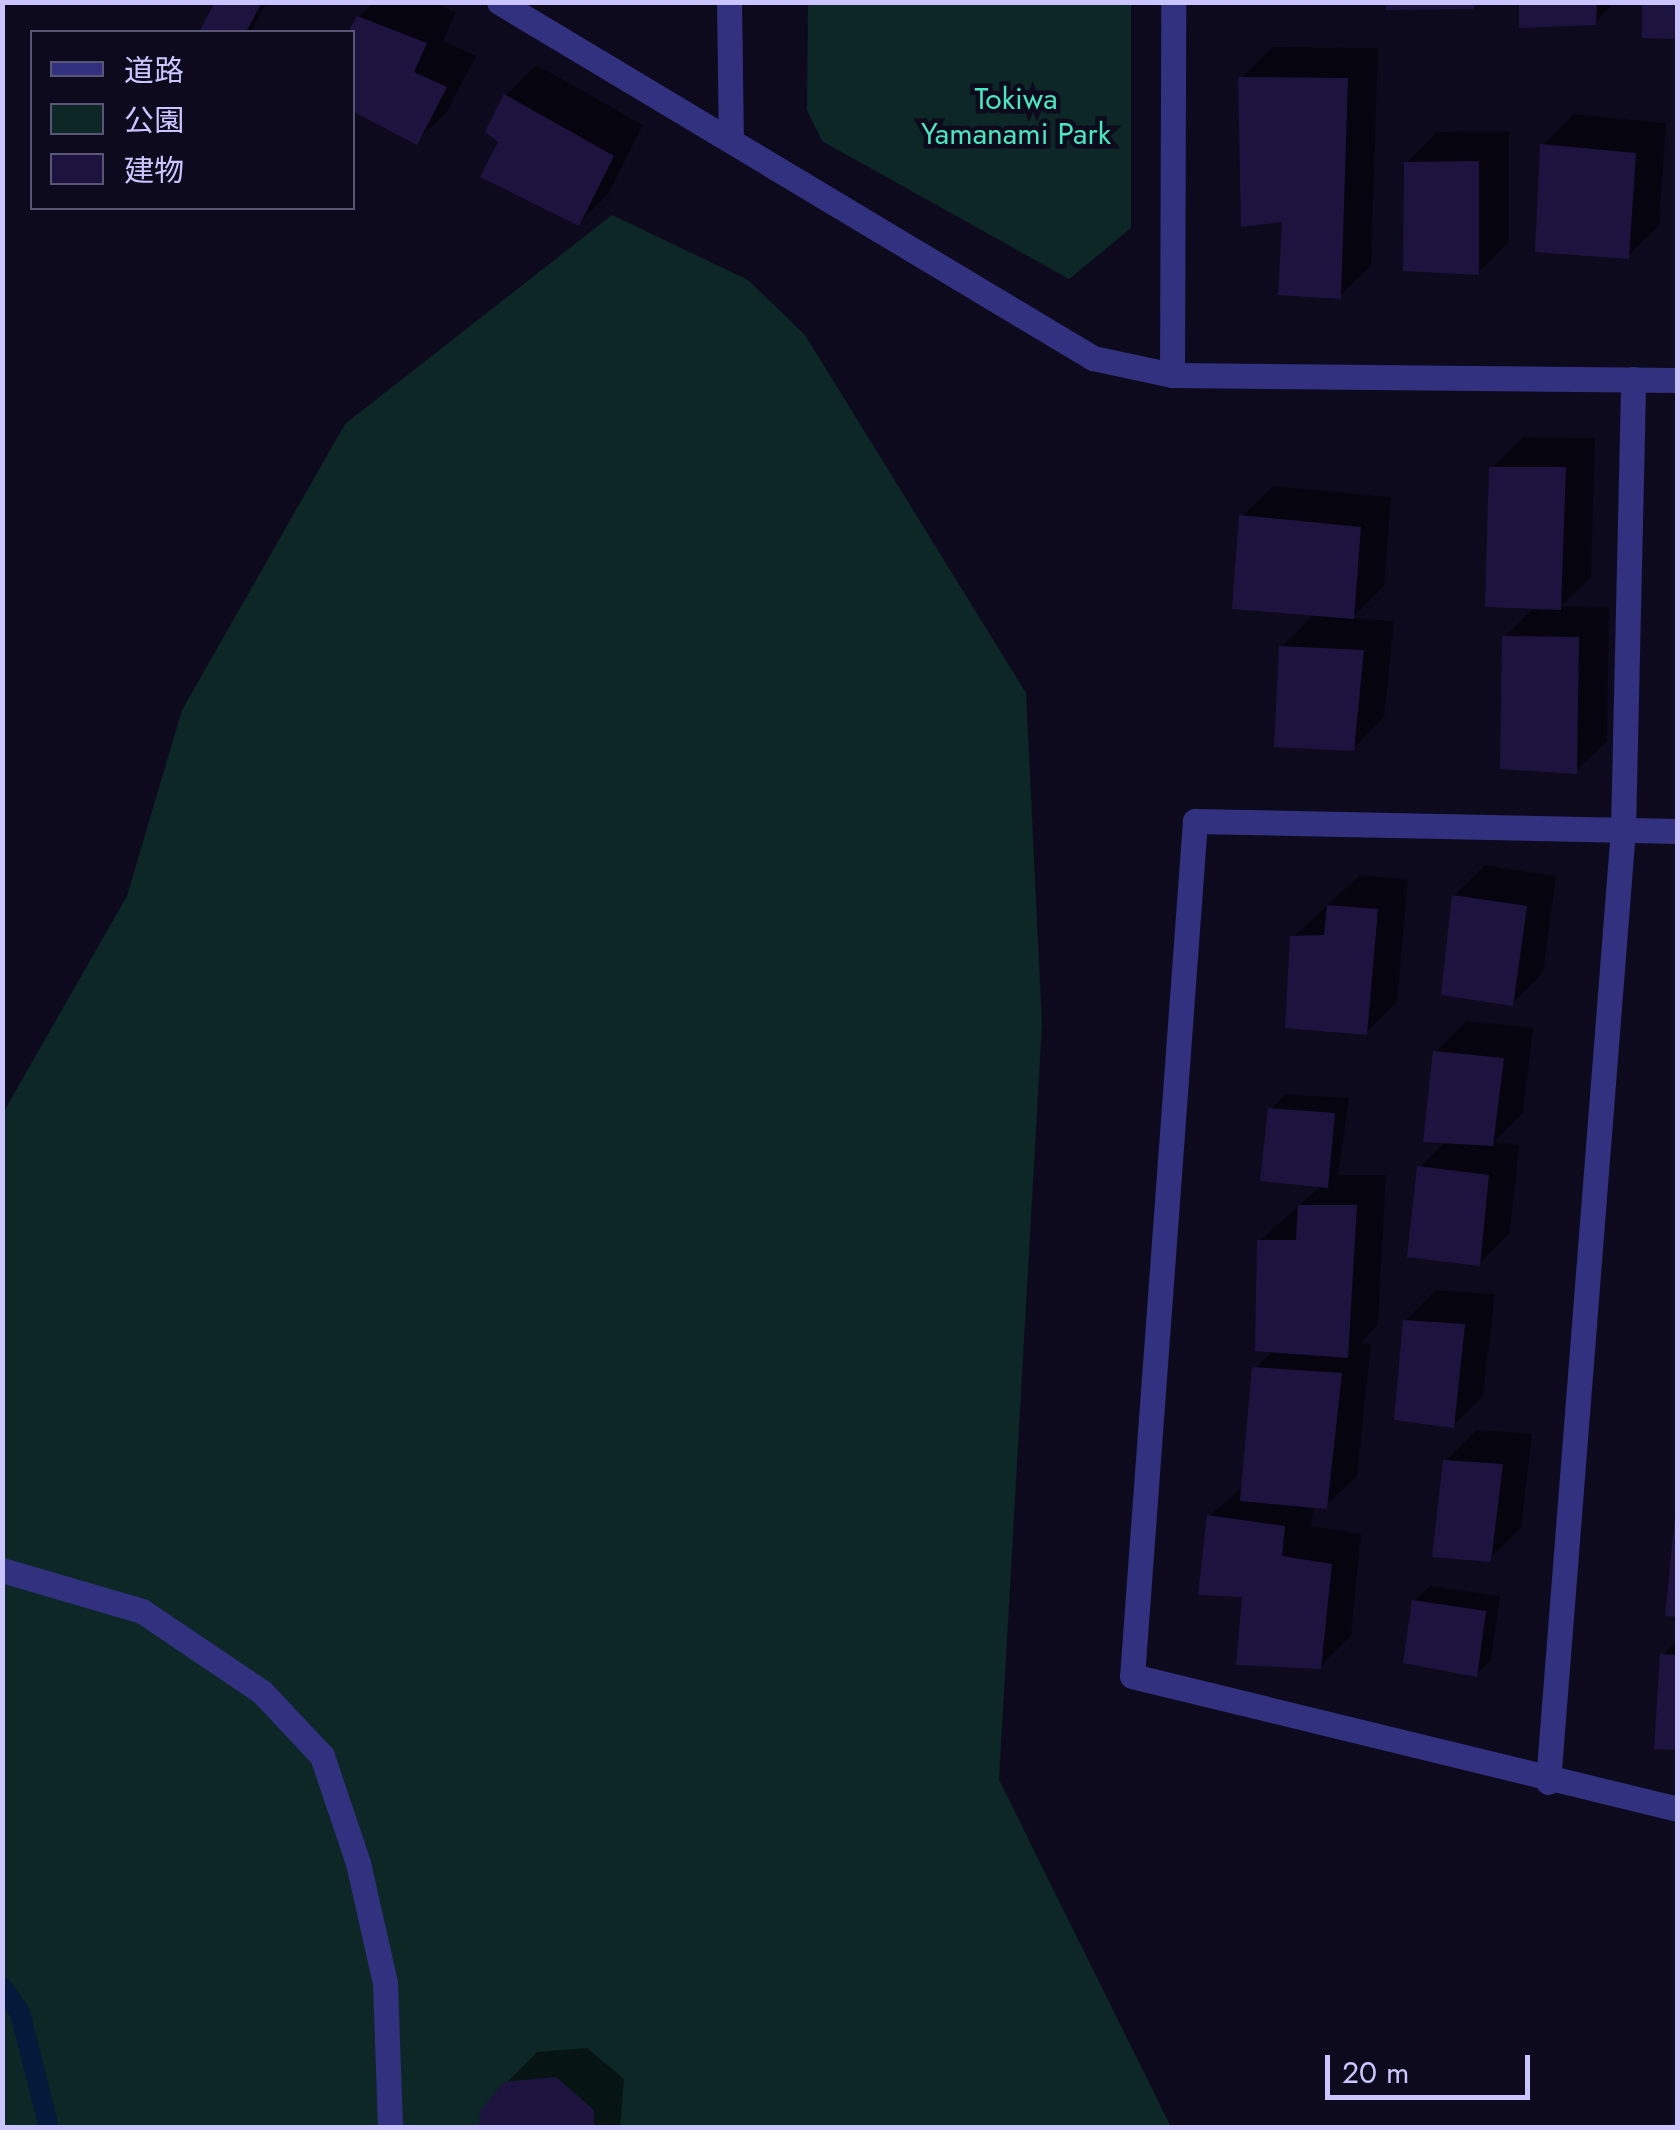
<!DOCTYPE html>
<meta charset="utf-8">
<style>
body{margin:0}
#map{position:relative;width:1680px;height:2130px;overflow:hidden;background:#0d0a1d;font-family:Jost,"Noto Sans JP",sans-serif}
div>[style]{position:absolute}
[style*='--x']{left:calc(var(--x)*1px);top:calc(var(--y)*1px);width:calc(var(--w)*1px);rotate:calc(var(--a)*1deg)}
.green>*{inset:0;background:#0c2726}
.shadow>*{inset:0;background:#0007}
.stream>*{height:20px;margin:-10px;padding:0 10px;transform-origin:10px;border-radius:10px;background:#05193a}
.building>*{inset:0;background:#1c143f}
.minor>*{height:25px;margin:-12.5px;padding:0 12.5px;transform-origin:12.5px;border-radius:12.5px;background:#323180}
span{translate:-50% -50%;white-space:nowrap;text-align:center;line-height:1.15;-webkit-text-stroke:9px #0d0a1d;paint-order:stroke}
.park-label{font-size:30px;color:#49e7bd}
.frame{position:absolute;inset:0;border:5px solid #cbc5ff;pointer-events:none}
.legend{position:absolute;left:30px;top:30px;width:325px;height:180px;box-sizing:border-box;background:#0d0a1d;border:2px solid #595577;margin:0;padding:12px 18px;list-style:none;font-size:30px;color:#cbc5ff}
.legend li{display:flex;align-items:center;gap:20px;height:50px}
.legend b{width:50px;border:2px solid #595577}
.scale{position:absolute;left:1325px;top:2055px;width:205px;height:45px;box-sizing:border-box;border:5px solid #cbc5ff;border-top:0;padding-left:12px;font-size:30px;line-height:35px;white-space:nowrap;color:#cbc5ff;-webkit-text-stroke:8px #0d0a1d;paint-order:stroke}
</style>
<div id="map">
<div class="green">
<div style="clip-path:polygon(808px 3px,1131px 3px,1131px 228px,1069px 279px,822px 141px,807px 110px)"></div>
<div style="clip-path:polygon(612px 215px,748px 280px,805px 335px,1026px 693px,1042px 1024px,999px 1780px,1171px 2127px,3px 2128px,3px 1113px,127px 896px,182px 710px,345px 424px)"></div>
</div>
<div class="shadow">
<div style="clip-path:polygon(218px 2px,267px 2px,251px 32px,202px 32px)"></div>
<div style="clip-path:polygon(374px 2px,432px 2px,456px 12px,443px 41px,476px 56px,447px 112px,416px 142px,359px 17px)"></div>
<div style="clip-path:polygon(1521px 2px,1615px 2px,1595px 23px)"></div>
<div style="clip-path:polygon(1272px 47px,1378px 48px,1371px 266px,1340px 296px,1285px 219px,1241px 78px)"></div>
<div style="clip-path:polygon(537px 65px,643px 125px,609px 193px,579px 223px,501px 141px,506px 95px)"></div>
<div style="clip-path:polygon(1574px 114px,1666px 123px,1659px 226px,1628px 256px,1543px 145px)"></div>
<div style="clip-path:polygon(1509px 131px,1509px 242px,1478px 272px,1406px 163px,1437px 132px)"></div>
<div style="clip-path:polygon(1523px 437px,1595px 438px,1591px 577px,1561px 606px,1609px 607px,1607px 741px,1576px 771px,1504px 637px,1534px 607px,1492px 468px)"></div>
<div style="clip-path:polygon(1273px 486px,1391px 497px,1384px 586px,1352px 618px,1394px 621px,1384px 718px,1353px 749px,1282px 647px,1315px 613px,1242px 516px)"></div>
<div style="clip-path:polygon(1485px 865px,1556px 876px,1543px 973px,1512px 1004px,1454px 896px)"></div>
<div style="clip-path:polygon(1360px 875px,1408px 879px,1397px 1002px,1366px 1033px,1293px 937px)"></div>
<div style="clip-path:polygon(1466px 1021px,1533px 1028px,1523px 1113px,1494px 1142px,1519px 1145px,1510px 1233px,1479px 1264px,1420px 1167px,1446px 1141px,1435px 1052px)"></div>
<div style="clip-path:polygon(1286px 1094px,1349px 1098px,1338px 1175px,1386px 1175px,1378px 1325px,1360px 1343px,1371px 1344px,1357px 1476px,1326px 1506px,1314px 1505px,1311px 1526px,1361px 1534px,1351px 1636px,1320px 1667px,1209px 1516px,1244px 1486px,1255px 1369px,1273px 1350px,1259px 1241px,1322px 1185px,1271px 1109px)"></div>
<div style="clip-path:polygon(1436px 1290px,1495px 1294px,1483px 1395px,1453px 1426px,1405px 1321px)"></div>
<div style="clip-path:polygon(1476px 1430px,1532px 1434px,1521px 1528px,1490px 1559px,1445px 1461px)"></div>
<div style="clip-path:polygon(1430px 1586px,1500px 1596px,1491px 1660px,1476px 1675px,1414px 1601px)"></div>
<div style="clip-path:polygon(1678px 1640px,1678px 1747px,1662px 1655px)"></div>
<div style="clip-path:polygon(587px 2048px,624px 2079px,620px 2128px,482px 2128px,506px 2083px,537px 2052px)"></div>
</div>
<div class="stream">
<div style="--x:2;--y:1987;--w:32;--a:55"></div>
<div style="--x:20;--y:2013;--w:119;--a:75.8"></div>
</div>
<div class="building">
<div style="clip-path:polygon(215px 2px,262px 2px,246px 32px,199px 32px)"></div>
<div style="clip-path:polygon(1386px 2px,1474px 2px,1474px 9px,1386px 10px)"></div>
<div style="clip-path:polygon(1519px 2px,1597px 2px,1596px 25px,1519px 28px)"></div>
<div style="clip-path:polygon(1642px 2px,1678px 2px,1678px 39px,1642px 38px)"></div>
<div style="clip-path:polygon(357px 16px,427px 43px,414px 72px,447px 87px,417px 145px,352px 111px,348px 32px)"></div>
<div style="clip-path:polygon(1238px 77px,1348px 78px,1341px 299px,1278px 295px,1282px 222px,1241px 227px)"></div>
<div style="clip-path:polygon(504px 94px,614px 156px,579px 226px,480px 177px,498px 142px,485px 132px)"></div>
<div style="clip-path:polygon(1540px 144px,1636px 153px,1629px 259px,1535px 252px)"></div>
<div style="clip-path:polygon(1479px 161px,1479px 275px,1403px 271px,1404px 162px)"></div>
<div style="clip-path:polygon(1489px 467px,1566px 467px,1561px 610px,1485px 607px)"></div>
<div style="clip-path:polygon(1239px 515px,1361px 527px,1354px 619px,1232px 609px)"></div>
<div style="clip-path:polygon(1502px 636px,1579px 637px,1577px 774px,1500px 769px)"></div>
<div style="clip-path:polygon(1279px 646px,1364px 650px,1354px 751px,1274px 747px)"></div>
<div style="clip-path:polygon(1452px 895px,1527px 906px,1513px 1006px,1441px 995px)"></div>
<div style="clip-path:polygon(1327px 905px,1378px 909px,1367px 1035px,1285px 1028px,1290px 936px,1324px 935px)"></div>
<div style="clip-path:polygon(1433px 1051px,1504px 1058px,1493px 1146px,1423px 1142px)"></div>
<div style="clip-path:polygon(1268px 1108px,1335px 1113px,1328px 1188px,1260px 1181px)"></div>
<div style="clip-path:polygon(1417px 1166px,1489px 1175px,1480px 1266px,1407px 1257px)"></div>
<div style="clip-path:polygon(1298px 1205px,1357px 1205px,1348px 1358px,1255px 1351px,1257px 1240px,1296px 1240px)"></div>
<div style="clip-path:polygon(1403px 1320px,1465px 1324px,1454px 1428px,1394px 1420px)"></div>
<div style="clip-path:polygon(1252px 1367px,1342px 1373px,1327px 1509px,1240px 1501px)"></div>
<div style="clip-path:polygon(1443px 1460px,1503px 1464px,1491px 1562px,1432px 1557px)"></div>
<div style="clip-path:polygon(1207px 1515px,1285px 1526px,1282px 1556px,1332px 1564px,1321px 1669px,1236px 1665px,1242px 1597px,1198px 1595px)"></div>
<div style="clip-path:polygon(1675px 1517px,1678px 1517px,1678px 1617px,1665px 1616px)"></div>
<div style="clip-path:polygon(1412px 1600px,1486px 1611px,1477px 1677px,1403px 1663px)"></div>
<div style="clip-path:polygon(1660px 1654px,1678px 1655px,1678px 1750px,1654px 1749px)"></div>
<div style="clip-path:polygon(556px 2077px,594px 2110px,594px 2128px,479px 2128px,480px 2111px,504px 2082px)"></div>
</div>
<div class="minor">
<div style="--x:499;--y:2;--w:693;--a:30.94"></div>
<div style="--x:1093;--y:358;--w:81;--a:12.1"></div>
<div style="--x:1172;--y:375;--w:506;--a:0.57"></div>
<div style="--x:729;--y:2;--w:137;--a:89.2"></div>
<div style="--x:1172;--y:375;--w:373;--a:-89.8"></div>
<div style="--x:1678;--y:831;--w:483;--a:-178.8"></div>
<div style="--x:1195;--y:821;--w:857;--a:94.21"></div>
<div style="--x:1132;--y:1676;--w:562;--a:13.69"></div>
<div style="--x:2;--y:1570;--w:146;--a:16.3"></div>
<div style="--x:142;--y:1611;--w:145;--a:34"></div>
<div style="--x:262;--y:1692;--w:88;--a:46.8"></div>
<div style="--x:322;--y:1756;--w:113;--a:71.4"></div>
<div style="--x:358;--y:1863;--w:123;--a:77.3"></div>
<div style="--x:385;--y:1983;--w:145;--a:88"></div>
<div style="--x:1548;--y:1782;--w:955;--a:-85.5"></div>
<div style="--x:1623;--y:830;--w:451;--a:-88.7"></div>
</div>
<div class="park-label">
<span style="left:1016px;top:116px">Tokiwa<br>Yamanami Park</span>
</div>
<div class="frame"></div>
<ul class="legend">
<li><b style="height:12px;background:#323180"></b>道路</li>
<li><b style="height:28px;background:#0c2726"></b>公園</li>
<li><b style="height:28px;background:#1c143f"></b>建物</li>
</ul>
<div class="scale">20 m</div>
</div>
